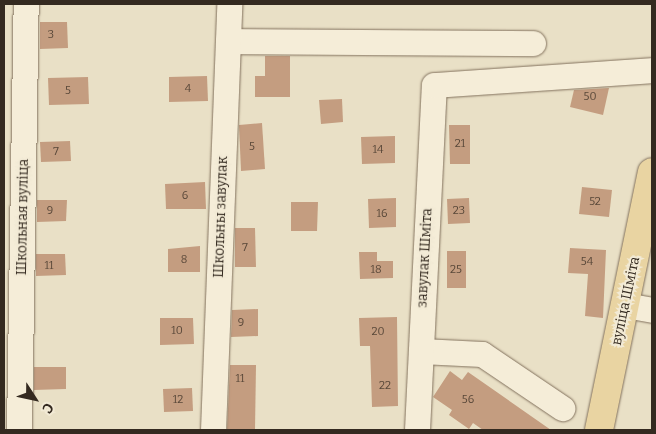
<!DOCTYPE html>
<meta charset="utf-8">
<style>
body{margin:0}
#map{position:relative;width:656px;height:434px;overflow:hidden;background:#e9e0c6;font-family:Bitter,serif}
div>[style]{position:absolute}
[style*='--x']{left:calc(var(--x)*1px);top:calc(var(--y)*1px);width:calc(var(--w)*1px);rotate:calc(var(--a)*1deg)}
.building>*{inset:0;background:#c49d80}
.roads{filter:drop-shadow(0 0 1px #83725e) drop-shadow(0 0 1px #83725e)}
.minor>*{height:25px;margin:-12.5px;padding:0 12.5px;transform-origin:12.5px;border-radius:12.5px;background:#f5edd8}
.major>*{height:28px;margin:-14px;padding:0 14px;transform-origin:14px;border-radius:14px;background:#e9d4a2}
span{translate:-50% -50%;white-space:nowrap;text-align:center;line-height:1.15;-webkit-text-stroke:4px #f2ead5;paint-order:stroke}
.number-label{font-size:11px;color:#584738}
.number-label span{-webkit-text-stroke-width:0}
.street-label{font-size:14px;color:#342a20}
.frame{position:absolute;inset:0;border:5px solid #342a20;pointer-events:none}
.north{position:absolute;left:10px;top:374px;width:50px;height:50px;-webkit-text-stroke:4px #f2ead5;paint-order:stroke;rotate:125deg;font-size:14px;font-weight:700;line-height:20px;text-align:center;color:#342a20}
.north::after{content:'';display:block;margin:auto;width:18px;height:22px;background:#342a20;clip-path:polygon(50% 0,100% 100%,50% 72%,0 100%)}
</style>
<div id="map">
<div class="building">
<div style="clip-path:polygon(40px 22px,67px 22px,68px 48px,40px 49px)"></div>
<div style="clip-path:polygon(265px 56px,290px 56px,290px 97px,255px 97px,255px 76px,265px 76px)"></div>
<div style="clip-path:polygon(207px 76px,208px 101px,169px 102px,169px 77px)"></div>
<div style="clip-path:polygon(88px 77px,89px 104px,49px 105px,48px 78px)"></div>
<div style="clip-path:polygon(609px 88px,603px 115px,570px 107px,574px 90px)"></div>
<div style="clip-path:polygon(342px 99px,343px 122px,321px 124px,319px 100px)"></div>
<div style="clip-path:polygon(262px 123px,265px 169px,241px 171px,239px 125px)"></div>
<div style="clip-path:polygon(449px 125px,470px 125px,470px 164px,450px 164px)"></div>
<div style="clip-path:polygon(395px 136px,395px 163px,362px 164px,361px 137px)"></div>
<div style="clip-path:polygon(70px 141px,71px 161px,41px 162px,40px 142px)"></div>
<div style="clip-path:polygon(205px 182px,206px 209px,166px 209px,165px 184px)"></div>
<div style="clip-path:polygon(582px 187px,612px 190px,609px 217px,579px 214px)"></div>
<div style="clip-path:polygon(396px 198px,396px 227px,369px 228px,368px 199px)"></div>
<div style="clip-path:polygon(469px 198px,470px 223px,448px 224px,447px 199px)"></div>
<div style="clip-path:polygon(37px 200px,67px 200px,66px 221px,37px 222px)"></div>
<div style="clip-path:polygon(291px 202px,318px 202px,317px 231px,291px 231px)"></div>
<div style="clip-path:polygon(235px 228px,255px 228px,256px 267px,235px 267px)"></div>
<div style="clip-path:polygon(200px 246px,200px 272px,168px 272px,168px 249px)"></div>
<div style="clip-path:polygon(570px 248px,606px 250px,603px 318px,585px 316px,588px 274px,568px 273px)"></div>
<div style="clip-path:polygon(447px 251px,466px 251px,466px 288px,447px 288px)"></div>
<div style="clip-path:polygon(359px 252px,377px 252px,377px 261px,393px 261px,393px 278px,360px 279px)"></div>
<div style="clip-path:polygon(36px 254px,65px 254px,66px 275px,36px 276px)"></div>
<div style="clip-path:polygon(258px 309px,258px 336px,231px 337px,232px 310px)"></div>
<div style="clip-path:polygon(397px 317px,398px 406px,372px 407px,370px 346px,360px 346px,359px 318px)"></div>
<div style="clip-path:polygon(160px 318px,193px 318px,194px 344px,160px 345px)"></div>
<div style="clip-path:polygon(230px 365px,256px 365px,255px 430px,227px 430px)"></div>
<div style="clip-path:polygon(34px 367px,66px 367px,66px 389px,34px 390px)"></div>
<div style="clip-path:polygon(450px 371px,462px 380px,468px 372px,551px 430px,483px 430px,473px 423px,469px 429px,449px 415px,452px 410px,433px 397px)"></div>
<div style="clip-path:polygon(192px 388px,193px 411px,164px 412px,163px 389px)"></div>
</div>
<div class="roads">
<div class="minor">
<div style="--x:228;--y:41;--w:305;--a:0.4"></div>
<div style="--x:625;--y:305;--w:27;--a:10"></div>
<div style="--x:421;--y:351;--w:61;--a:2.8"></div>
<div style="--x:482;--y:354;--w:97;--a:34"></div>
<div style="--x:19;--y:430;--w:426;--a:-89.1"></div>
<div style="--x:213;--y:430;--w:426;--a:-87.8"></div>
<div style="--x:417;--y:430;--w:345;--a:-87.2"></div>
<div style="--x:434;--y:85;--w:219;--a:-3.9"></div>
</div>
<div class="major">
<div style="--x:599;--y:430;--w:263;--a:-78.4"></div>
</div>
</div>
<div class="number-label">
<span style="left:51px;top:35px">3</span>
<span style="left:188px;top:89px">4</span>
<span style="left:68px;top:91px">5</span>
<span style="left:590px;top:97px">50</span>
<span style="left:460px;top:144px">21</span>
<span style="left:252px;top:147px">5</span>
<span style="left:378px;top:150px">14</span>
<span style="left:56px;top:152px">7</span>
<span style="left:185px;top:196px">6</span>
<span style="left:595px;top:202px">52</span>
<span style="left:50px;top:211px">9</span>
<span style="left:459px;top:211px">23</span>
<span style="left:382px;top:214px">16</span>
<span style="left:245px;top:248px">7</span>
<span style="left:184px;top:260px">8</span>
<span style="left:587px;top:262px">54</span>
<span style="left:49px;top:266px">11</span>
<span style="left:376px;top:270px">18</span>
<span style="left:456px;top:270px">25</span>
<span style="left:241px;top:323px">9</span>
<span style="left:177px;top:331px">10</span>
<span style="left:378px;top:332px">20</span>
<span style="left:240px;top:379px">11</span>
<span style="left:385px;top:386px">22</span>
<span style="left:178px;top:400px">12</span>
<span style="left:468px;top:400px">56</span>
</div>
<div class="street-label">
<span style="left:23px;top:217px;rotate:-89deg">Школьная вуліца</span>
<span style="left:221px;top:217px;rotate:-88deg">Школьны завулак</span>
<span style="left:425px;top:258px;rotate:-87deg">завулак Шміта</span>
<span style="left:626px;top:301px;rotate:-78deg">вуліца Шміта</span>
</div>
<div class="frame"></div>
<div class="north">С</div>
</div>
